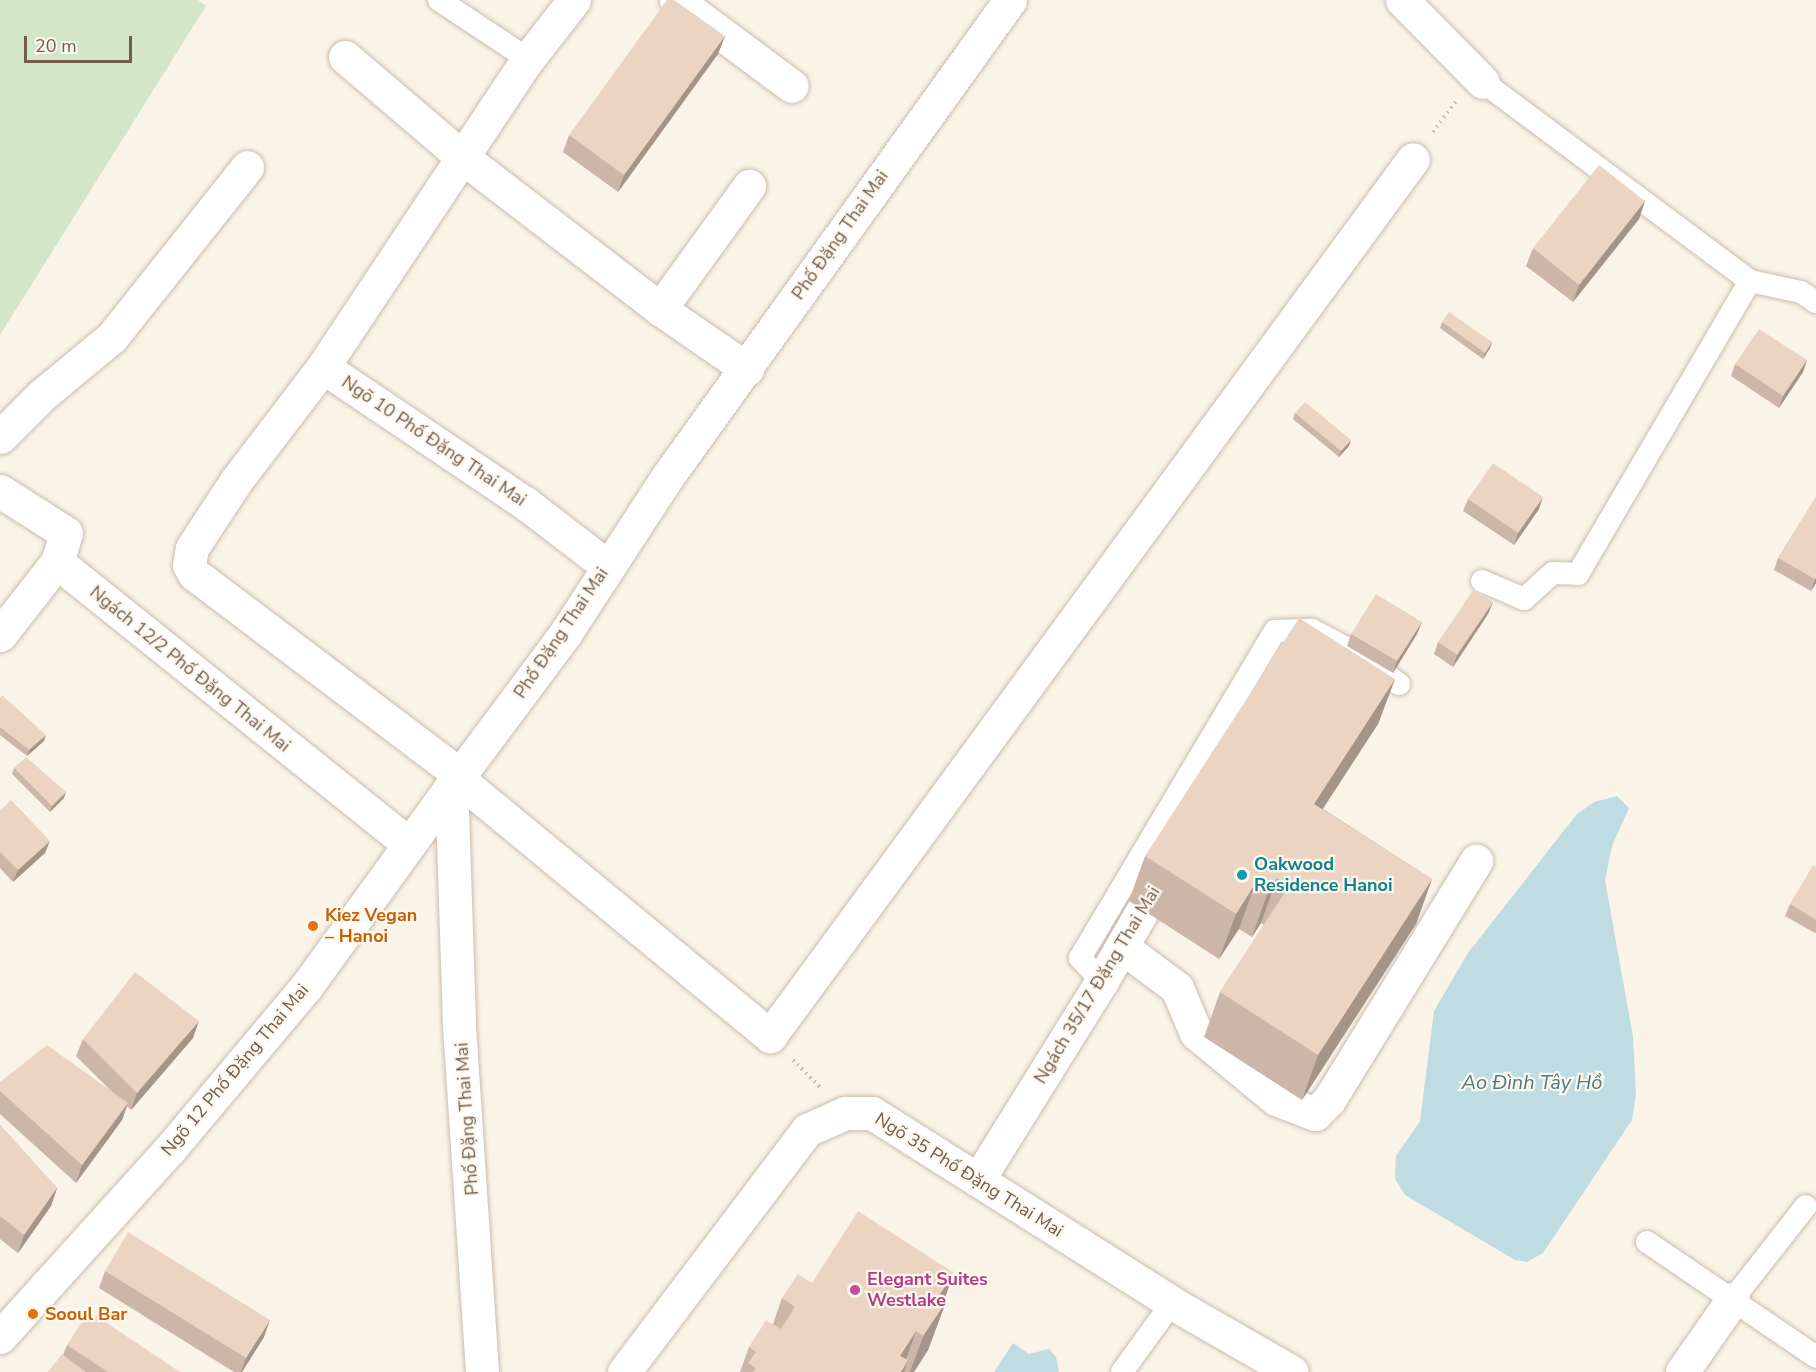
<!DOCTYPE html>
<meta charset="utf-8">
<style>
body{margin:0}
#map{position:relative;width:1816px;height:1372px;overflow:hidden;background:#faf4e8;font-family:"Nunito Sans",sans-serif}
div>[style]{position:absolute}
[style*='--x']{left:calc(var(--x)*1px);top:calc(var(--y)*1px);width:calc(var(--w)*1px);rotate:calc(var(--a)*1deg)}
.green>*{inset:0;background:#d4e6c8}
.water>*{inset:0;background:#bfdce2}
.path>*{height:4px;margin-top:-2px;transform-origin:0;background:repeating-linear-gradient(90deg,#d1b8a6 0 1.5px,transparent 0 6px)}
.roads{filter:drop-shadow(0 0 2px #cbbcaf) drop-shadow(0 0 2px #cbbcaf)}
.lane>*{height:22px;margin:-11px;padding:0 11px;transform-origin:11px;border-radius:11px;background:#fff}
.street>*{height:33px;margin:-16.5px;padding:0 16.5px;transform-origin:16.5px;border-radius:16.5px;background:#fff}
.secondary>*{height:33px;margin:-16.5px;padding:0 16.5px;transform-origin:16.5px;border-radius:16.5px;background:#fff}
.wall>*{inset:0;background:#cbb6a8}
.shaded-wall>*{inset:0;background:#a59488}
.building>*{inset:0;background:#ecd4c3}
.dots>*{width:16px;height:16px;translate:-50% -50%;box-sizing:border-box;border:3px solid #fdf8ee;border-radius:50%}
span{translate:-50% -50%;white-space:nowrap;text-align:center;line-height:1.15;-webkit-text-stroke:4.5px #fdf8ee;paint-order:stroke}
.street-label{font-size:18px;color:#715c4f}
.culture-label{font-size:18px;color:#0d838f;font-weight:700}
.left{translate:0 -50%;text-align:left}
.food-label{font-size:18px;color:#c56008;font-weight:700}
.hotel-label{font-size:18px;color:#b23c85;font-weight:700}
.water-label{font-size:20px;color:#4b7882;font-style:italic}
.scale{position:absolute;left:24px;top:36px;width:108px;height:27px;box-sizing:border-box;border:3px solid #715c4f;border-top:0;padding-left:8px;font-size:18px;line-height:21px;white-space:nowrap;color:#715c4f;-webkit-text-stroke:4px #fdf8ee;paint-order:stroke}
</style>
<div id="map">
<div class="green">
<div style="clip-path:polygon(0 0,198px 0,206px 6px,0 335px)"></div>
</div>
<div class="water">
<div style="clip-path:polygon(1617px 796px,1629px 808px,1612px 846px,1605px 880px,1633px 1037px,1636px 1094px,1632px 1120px,1543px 1253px,1527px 1262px,1515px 1260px,1405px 1195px,1395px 1179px,1396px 1156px,1420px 1121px,1434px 1011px,1468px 953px,1577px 814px,1594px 802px)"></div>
<div style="clip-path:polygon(1013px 1343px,1029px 1354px,1049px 1349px,1056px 1357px,1059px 1372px,994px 1372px)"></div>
</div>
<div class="path">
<div style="--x:1433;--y:132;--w:38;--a:-53"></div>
<div style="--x:793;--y:1060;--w:38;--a:45"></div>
</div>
<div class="roads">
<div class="lane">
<div style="--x:439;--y:0;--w:107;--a:33.5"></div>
<div style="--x:1483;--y:82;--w:333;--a:36.7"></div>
<div style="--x:1750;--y:281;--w:52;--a:12.2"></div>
<div style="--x:1801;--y:292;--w:18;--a:34"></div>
<div style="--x:1482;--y:581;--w:46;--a:23.2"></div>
<div style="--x:1524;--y:599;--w:39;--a:-42"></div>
<div style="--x:1553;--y:573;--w:25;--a:2"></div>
<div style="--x:1578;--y:574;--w:340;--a:-59.6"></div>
<div style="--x:1102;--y:981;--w:32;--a:-134"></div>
<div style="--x:1080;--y:958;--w:381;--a:-59.2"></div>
<div style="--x:1275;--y:631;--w:37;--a:-2"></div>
<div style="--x:1312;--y:630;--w:50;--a:27.6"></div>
<div style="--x:1356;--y:653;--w:53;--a:35.8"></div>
<div style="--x:1647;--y:1242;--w:204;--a:34.2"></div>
<div style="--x:1733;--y:1299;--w:118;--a:-51.9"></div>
<div style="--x:1122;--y:1372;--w:85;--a:-54.1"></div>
</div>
<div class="street">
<div style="--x:676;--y:0;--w:144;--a:36.6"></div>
<div style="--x:1402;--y:0;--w:115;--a:45.4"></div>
<div style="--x:345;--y:57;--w:154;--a:40.5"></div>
<div style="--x:462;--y:157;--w:250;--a:37.5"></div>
<div style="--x:660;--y:309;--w:106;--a:34.6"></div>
<div style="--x:660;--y:309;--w:152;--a:-54.1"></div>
<div style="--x:323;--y:367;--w:244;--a:34"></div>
<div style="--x:525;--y:503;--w:103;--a:37.5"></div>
<div style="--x:0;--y:437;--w:59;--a:-45"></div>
<div style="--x:42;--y:395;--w:91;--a:-39.6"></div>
<div style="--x:112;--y:337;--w:217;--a:-51.5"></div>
<div style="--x:0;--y:491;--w:78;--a:32.5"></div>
<div style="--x:66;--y:533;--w:30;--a:107"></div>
<div style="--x:57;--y:562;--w:450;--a:38.7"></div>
<div style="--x:0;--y:635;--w:93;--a:-52"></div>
<div style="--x:460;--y:775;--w:333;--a:-142.9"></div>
<div style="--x:194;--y:574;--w:10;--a:-119"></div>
<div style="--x:189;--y:565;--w:17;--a:-80"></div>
<div style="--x:192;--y:548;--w:80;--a:-56.7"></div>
<div style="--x:236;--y:481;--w:143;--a:-52.7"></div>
<div style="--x:323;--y:367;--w:370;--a:-56.4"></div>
<div style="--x:528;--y:59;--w:75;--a:-52.1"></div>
<div style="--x:457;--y:778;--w:406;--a:39.5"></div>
<div style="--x:770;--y:1036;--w:1087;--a:-53.75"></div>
<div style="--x:1122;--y:947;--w:69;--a:36.7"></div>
<div style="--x:1177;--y:988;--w:49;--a:67.1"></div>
<div style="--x:1196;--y:1033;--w:104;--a:39.5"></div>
<div style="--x:1276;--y:1099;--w:42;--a:21"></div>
<div style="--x:1315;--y:1114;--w:20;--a:-45"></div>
<div style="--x:1329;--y:1100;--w:281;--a:-58.4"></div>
<div style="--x:978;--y:1180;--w:234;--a:-58.1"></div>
<div style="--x:1102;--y:981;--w:127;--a:-60.2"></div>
<div style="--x:0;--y:1337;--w:253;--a:-47.9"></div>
<div style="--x:170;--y:1149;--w:212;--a:-50"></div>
<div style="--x:306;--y:987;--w:247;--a:-54.1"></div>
<div style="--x:624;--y:1372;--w:303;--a:-52.9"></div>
<div style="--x:807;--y:1130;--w:42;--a:-24.1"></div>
<div style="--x:845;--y:1113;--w:27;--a:0"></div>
<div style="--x:872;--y:1113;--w:355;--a:32.3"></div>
<div style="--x:1172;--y:1303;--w:138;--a:29.9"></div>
<div style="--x:1682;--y:1372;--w:89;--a:-55.1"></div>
</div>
<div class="secondary">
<div style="--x:482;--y:1372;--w:351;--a:-93.8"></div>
<div style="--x:459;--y:1022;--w:235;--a:-91.9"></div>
<div style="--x:451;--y:787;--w:191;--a:-53.3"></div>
<div style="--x:565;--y:634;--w:189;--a:-56.9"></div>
<div style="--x:668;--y:476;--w:586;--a:-54.3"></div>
</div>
</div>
<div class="wall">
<div style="clip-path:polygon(725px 36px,718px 54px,618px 192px,563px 152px,569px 135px)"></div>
<div style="clip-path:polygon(1645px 201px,1639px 219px,1573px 302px,1526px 266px,1533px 248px)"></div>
<div style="clip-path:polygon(1442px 322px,1492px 342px,1490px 348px,1483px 359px,1440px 328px)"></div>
<div style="clip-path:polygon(1807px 360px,1803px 372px,1779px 408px,1731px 376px,1735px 364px)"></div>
<div style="clip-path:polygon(1295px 413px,1349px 446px,1339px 457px,1293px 419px)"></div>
<div style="clip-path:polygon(1816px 497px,1816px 583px,1811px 591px,1774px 570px,1778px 558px)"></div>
<div style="clip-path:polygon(1468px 499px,1539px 509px,1514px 545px,1463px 511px)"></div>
<div style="clip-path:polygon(1493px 602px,1488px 614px,1453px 667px,1434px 654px,1438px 642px)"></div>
<div style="clip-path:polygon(1422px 622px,1417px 634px,1393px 673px,1347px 646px,1351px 634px)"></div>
<div style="clip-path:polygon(1395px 679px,1378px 724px,1323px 809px,1432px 879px,1416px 924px,1302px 1100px,1204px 1037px,1220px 992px,1264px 925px,1261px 923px,1252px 937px,1239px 929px,1219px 959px,1129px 901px,1145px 856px)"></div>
<div style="clip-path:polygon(0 698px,44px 741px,27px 756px,0 735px)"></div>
<div style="clip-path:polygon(14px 768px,64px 798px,50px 812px,12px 774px)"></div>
<div style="clip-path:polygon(0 811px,45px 853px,13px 882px,0 868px)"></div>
<div style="clip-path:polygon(1816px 867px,1816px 932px,1815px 933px,1785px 916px,1790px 904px)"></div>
<div style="clip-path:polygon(193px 1038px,131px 1110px,127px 1106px,122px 1120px,76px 1183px,0 1114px,0 1082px,112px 1092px,76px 1056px,83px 1039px)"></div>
<div style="clip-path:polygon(0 1125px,57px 1188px,51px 1206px,18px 1253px,0 1239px)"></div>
<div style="clip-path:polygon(105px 1271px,264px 1337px,242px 1372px,234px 1372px,99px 1288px)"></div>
<div style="clip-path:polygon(954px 1273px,944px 1301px,946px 1302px,928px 1350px,914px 1372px,740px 1372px,749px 1347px,773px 1324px,782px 1298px,812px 1283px)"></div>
<div style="clip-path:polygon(67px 1345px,180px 1372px,48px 1372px,63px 1355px)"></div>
</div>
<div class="shaded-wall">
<div style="clip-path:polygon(725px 36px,718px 54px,618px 192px,624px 175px)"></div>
<div style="clip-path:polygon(1645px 201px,1639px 219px,1573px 302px,1579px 285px)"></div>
<div style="clip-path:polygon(1492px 342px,1490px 348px,1483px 359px,1485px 353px)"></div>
<div style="clip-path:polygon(1807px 360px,1803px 372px,1779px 408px,1783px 396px)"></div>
<div style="clip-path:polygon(1351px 440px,1349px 446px,1339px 457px,1341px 451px)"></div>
<div style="clip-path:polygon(1543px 497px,1539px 509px,1514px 545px,1518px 533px)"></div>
<div style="clip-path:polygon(1816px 578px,1816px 583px,1811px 591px,1815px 579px)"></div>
<div style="clip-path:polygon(1493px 602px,1488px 614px,1453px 667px,1457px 655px)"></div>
<div style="clip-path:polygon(1422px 622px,1417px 634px,1393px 673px,1397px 661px)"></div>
<div style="clip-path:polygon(1395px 679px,1378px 724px,1297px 848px,1314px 804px)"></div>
<div style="clip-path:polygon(46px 735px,44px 741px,27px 756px,29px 750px)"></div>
<div style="clip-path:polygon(66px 792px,64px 798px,50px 812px,52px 806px)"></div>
<div style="clip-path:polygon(50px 841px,45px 853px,13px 882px,18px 870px)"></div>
<div style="clip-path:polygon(1277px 878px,1261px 923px,1252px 937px,1268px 892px)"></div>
<div style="clip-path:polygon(1432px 879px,1416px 924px,1302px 1100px,1318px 1055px)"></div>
<div style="clip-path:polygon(1255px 884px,1239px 929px,1219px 959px,1236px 914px)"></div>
<div style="clip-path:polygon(199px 1021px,193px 1038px,131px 1110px,137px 1093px)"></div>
<div style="clip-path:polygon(128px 1103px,122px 1120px,76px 1183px,82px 1165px)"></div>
<div style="clip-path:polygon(57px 1188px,51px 1206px,18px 1253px,24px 1235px)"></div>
<div style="clip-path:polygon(954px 1273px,940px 1310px,946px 1302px,928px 1350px,914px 1372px,910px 1372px,938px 1297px)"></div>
<div style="clip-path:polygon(270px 1320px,264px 1337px,242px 1372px,241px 1372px,246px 1358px)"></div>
<div style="clip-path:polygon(916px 1331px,902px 1371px,908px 1360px,904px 1372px,894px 1372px,900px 1356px)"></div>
</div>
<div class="building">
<div style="clip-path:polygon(667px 0,674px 0,725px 36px,624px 175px,569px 135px)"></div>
<div style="clip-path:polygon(1599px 165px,1645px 201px,1579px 285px,1533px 248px)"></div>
<div style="clip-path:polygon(1449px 312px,1492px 342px,1485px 353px,1442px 322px)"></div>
<div style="clip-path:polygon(1759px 329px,1807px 360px,1783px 396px,1735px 364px)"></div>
<div style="clip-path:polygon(1305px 402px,1351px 440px,1341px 451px,1295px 413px)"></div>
<div style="clip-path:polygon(1493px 463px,1543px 497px,1518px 533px,1468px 499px)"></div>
<div style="clip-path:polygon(1816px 497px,1816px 578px,1815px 579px,1778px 558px)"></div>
<div style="clip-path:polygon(1474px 589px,1493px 602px,1457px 655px,1438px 642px)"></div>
<div style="clip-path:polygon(1376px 594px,1422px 622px,1397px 661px,1351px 634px)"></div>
<div style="clip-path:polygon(1299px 618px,1395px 679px,1314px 804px,1432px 879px,1318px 1055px,1220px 992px,1289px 886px,1277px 878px,1268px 892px,1255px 884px,1236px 914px,1145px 856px)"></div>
<div style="clip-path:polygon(2px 695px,46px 735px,29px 750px,0 727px,0 698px)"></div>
<div style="clip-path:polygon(26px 757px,66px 792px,52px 806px,14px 768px)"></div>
<div style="clip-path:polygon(11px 800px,50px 841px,18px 870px,0 852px,0 811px)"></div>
<div style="clip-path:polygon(1813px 865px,1816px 867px,1816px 920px,1790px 904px)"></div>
<div style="clip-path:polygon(135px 972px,199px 1021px,137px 1093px,83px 1039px)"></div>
<div style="clip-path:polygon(47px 1045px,128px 1103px,82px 1165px,0 1091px,0 1082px)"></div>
<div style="clip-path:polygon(0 1125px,57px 1188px,24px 1235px,0 1216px)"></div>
<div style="clip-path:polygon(858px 1211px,954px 1273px,938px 1297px,946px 1302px,923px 1336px,916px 1331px,900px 1356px,908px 1360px,901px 1372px,753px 1372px,756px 1368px,748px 1363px,756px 1352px,749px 1347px,766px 1320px,781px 1329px,795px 1307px,782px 1298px,798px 1274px,812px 1283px)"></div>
<div style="clip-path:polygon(128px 1232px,270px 1320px,246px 1358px,105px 1271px)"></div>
<div style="clip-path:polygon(89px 1311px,180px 1372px,108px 1372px,67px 1345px)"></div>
<div style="clip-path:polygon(62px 1354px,86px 1372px,48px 1372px)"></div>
</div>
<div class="dots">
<div style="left:1242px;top:875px;background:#0f9aa8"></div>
<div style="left:313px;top:926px;background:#e8710a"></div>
<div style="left:855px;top:1290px;background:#d1479c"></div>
<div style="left:33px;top:1314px;background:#e8710a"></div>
</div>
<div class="street-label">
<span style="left:840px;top:235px;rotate:-55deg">Phố Đặng Thai Mai</span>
<span style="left:434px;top:441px;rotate:34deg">Ngõ 10 Phố Đặng Thai Mai</span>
<span style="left:561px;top:633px;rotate:-56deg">Phố Đặng Thai Mai</span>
<span style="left:190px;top:669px;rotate:39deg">Ngách 12/2 Phố Đặng Thai Mai</span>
<span style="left:1097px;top:985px;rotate:-59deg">Ngách 35/17 Đặng Thai Mai</span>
<span style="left:235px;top:1070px;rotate:-50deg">Ngõ 12 Phố Đặng Thai Mai</span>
<span style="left:467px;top:1119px;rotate:-94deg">Phố Đặng Thai Mai</span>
<span style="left:969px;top:1175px;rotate:32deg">Ngõ 35 Phố Đặng Thai Mai</span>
</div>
<div class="culture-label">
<span class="left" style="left:1254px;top:875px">Oakwood<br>Residence Hanoi</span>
</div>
<div class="food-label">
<span class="left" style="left:325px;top:926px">Kiez Vegan<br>– Hanoi</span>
<span class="left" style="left:45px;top:1314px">Sooul Bar</span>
</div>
<div class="hotel-label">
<span class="left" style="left:867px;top:1290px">Elegant Suites<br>Westlake</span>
</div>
<div class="water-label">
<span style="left:1532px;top:1082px">Ao Đình Tây Hồ</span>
</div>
<div class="scale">20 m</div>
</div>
